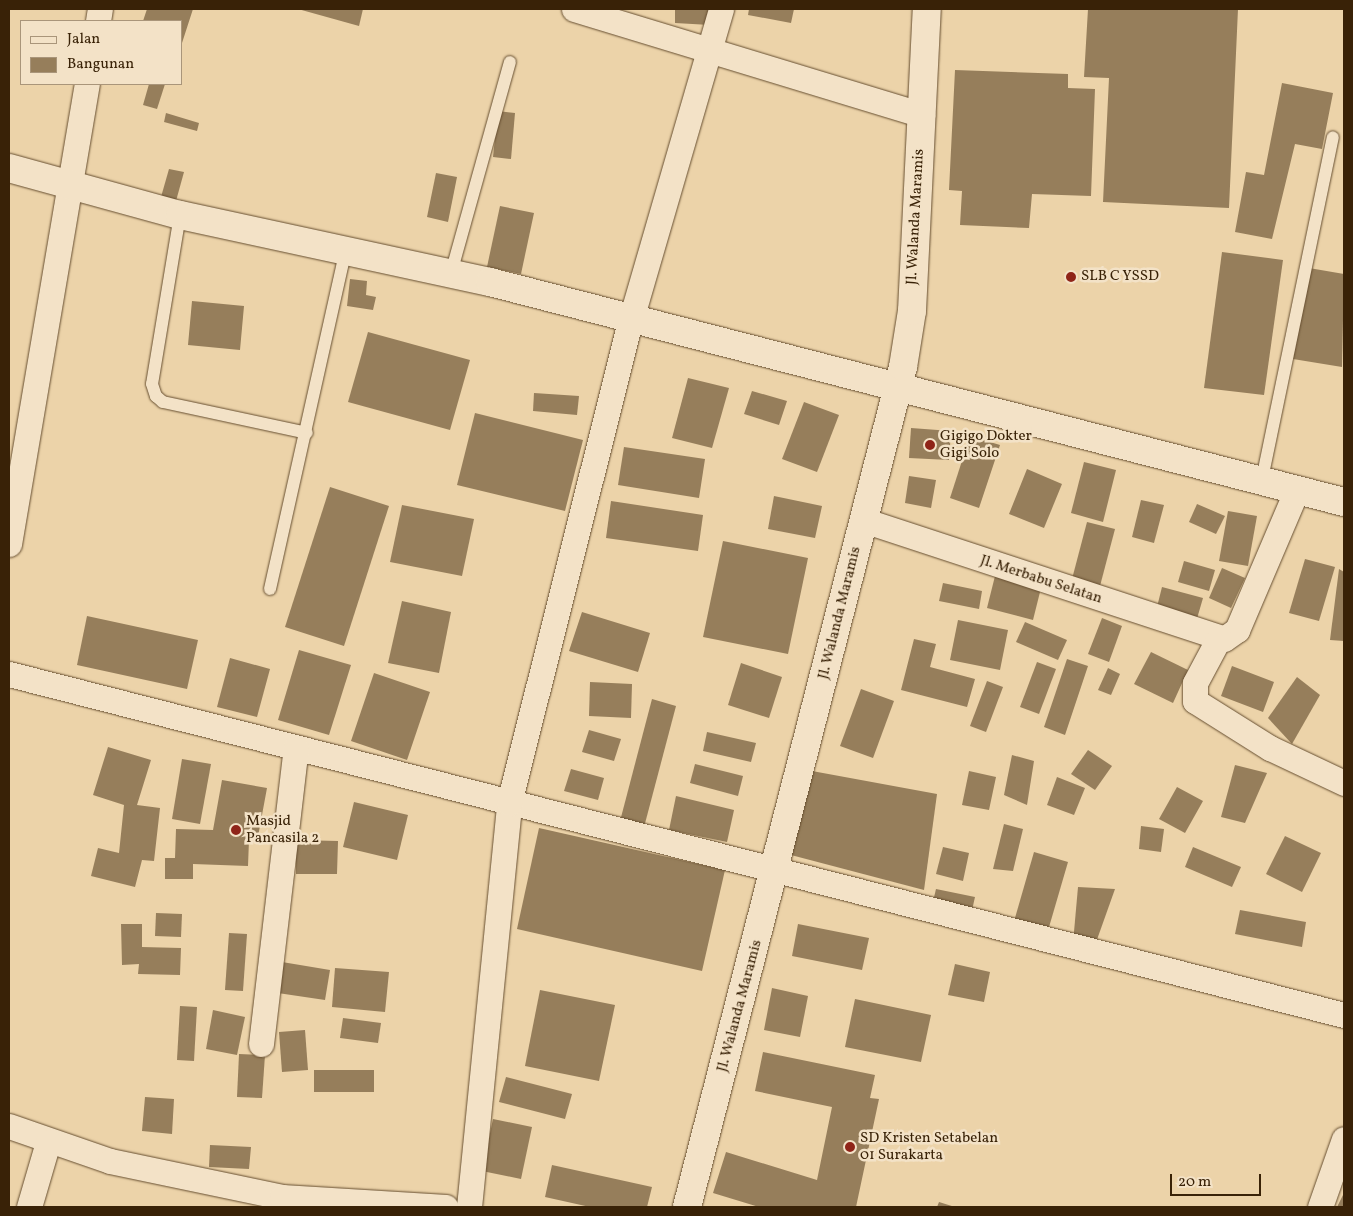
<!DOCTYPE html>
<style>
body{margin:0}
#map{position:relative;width:1353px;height:1216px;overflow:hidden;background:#ecd3a9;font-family:Vollkorn,serif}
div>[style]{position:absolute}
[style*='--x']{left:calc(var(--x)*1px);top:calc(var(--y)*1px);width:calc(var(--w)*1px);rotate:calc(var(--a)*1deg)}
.building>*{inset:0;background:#967e5b}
.roads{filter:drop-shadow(0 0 1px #664e30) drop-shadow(0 0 1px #664e30)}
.lane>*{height:12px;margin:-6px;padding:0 6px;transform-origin:6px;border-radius:6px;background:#f3e2c7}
.street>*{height:25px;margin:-12.5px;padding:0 12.5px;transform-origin:12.5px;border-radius:12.5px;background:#f3e2c7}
.secondary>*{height:28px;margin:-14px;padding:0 14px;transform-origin:14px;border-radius:14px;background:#f3e2c7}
.dots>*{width:14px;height:14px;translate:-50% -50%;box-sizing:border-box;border:2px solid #f3e2c7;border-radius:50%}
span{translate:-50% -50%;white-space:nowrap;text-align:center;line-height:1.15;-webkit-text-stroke:5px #f3e2c7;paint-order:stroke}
.street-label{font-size:15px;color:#392207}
.poi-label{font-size:15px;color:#392207}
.left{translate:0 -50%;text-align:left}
.frame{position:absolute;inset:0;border:10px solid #392207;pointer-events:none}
.legend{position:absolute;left:20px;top:20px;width:162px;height:65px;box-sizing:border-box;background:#f3e2c7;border:1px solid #a9957a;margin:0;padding:6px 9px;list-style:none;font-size:15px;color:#392207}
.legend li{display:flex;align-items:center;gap:10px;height:25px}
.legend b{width:25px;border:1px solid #a9957a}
.scale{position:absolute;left:1170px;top:1174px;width:91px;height:22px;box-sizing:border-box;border:2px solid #392207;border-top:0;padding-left:6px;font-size:15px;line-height:18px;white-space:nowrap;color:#392207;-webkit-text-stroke:4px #f3e2c7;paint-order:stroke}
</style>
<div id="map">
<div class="building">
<div style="clip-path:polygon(147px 9px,193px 9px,182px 43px,181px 21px,143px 21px)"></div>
<div style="clip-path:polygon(298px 9px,363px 9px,359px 26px)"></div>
<div style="clip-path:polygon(675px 9px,710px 9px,710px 25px,675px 23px)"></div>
<div style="clip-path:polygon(749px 9px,794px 9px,791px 23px,748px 15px)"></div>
<div style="clip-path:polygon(1088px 9px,1238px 9px,1229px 208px,1103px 202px,1109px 78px,1084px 77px)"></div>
<div style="clip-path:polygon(955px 70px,1068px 74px,1068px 88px,1095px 89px,1091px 196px,1032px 194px,1029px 228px,960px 225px,962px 191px,949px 190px)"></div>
<div style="clip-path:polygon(1282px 83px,1333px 93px,1322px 149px,1295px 144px,1272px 239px,1235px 232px,1246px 172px,1264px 175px)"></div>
<div style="clip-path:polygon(149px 84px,165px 84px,157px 109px,143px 105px)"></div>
<div style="clip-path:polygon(498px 111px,515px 113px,511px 159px,493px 157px)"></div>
<div style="clip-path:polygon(166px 113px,199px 123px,197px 131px,164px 122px)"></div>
<div style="clip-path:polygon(169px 169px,184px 172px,176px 201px,161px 197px)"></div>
<div style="clip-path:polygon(436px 173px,457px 177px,448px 222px,427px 217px)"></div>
<div style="clip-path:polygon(500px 206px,534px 213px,521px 274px,487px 267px)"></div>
<div style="clip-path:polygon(1222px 252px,1283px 260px,1264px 395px,1204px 388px)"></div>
<div style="clip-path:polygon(1309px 268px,1344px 274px,1342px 367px,1293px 359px)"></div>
<div style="clip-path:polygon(350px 279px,367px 281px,366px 295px,376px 297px,373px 310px,347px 306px)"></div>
<div style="clip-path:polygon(192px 301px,244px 306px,240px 350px,188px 345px)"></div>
<div style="clip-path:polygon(368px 332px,470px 360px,450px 430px,348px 402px)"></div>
<div style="clip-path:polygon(688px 378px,729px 388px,712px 448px,672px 438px)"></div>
<div style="clip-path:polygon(752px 391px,787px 401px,779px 425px,744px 414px)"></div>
<div style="clip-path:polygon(534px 393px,579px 396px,577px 415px,533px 411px)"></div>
<div style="clip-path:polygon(804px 402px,839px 415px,817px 472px,782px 459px)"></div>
<div style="clip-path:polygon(475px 413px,583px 440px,565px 511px,457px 485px)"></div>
<div style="clip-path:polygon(911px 428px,951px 431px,949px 460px,909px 458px)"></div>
<div style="clip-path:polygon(970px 436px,1000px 445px,979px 508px,950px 498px)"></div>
<div style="clip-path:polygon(624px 447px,705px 459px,699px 498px,618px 485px)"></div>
<div style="clip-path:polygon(1084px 462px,1116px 470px,1103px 522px,1071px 513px)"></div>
<div style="clip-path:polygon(1027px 469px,1062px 484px,1044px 528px,1009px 514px)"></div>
<div style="clip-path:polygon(909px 476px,936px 480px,931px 508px,905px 503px)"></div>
<div style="clip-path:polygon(330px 487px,389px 506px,344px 646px,285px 627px)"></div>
<div style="clip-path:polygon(774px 496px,822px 506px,815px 538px,768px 529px)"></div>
<div style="clip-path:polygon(1141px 500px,1164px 505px,1154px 543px,1132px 537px)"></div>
<div style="clip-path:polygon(611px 501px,703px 515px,698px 551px,606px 538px)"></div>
<div style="clip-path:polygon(1197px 504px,1225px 516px,1216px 534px,1189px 522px)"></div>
<div style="clip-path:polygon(402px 505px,474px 519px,462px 576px,390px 562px)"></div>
<div style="clip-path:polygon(1228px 511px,1257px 516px,1248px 566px,1219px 561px)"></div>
<div style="clip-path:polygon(1087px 522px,1115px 529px,1100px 586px,1072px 579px)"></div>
<div style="clip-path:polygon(723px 541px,808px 558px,788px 654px,703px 637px)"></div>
<div style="clip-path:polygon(1305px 559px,1335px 567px,1319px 621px,1289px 613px)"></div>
<div style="clip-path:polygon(1184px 561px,1215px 570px,1209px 591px,1178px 582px)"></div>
<div style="clip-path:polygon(1222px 568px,1245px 578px,1231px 608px,1209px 598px)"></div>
<div style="clip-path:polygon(1339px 569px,1344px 572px,1344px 641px,1330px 640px)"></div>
<div style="clip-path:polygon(995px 576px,1041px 588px,1033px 620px,987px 608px)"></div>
<div style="clip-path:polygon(943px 583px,982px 591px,979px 609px,939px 601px)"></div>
<div style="clip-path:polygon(1162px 587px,1203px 598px,1196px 622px,1156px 611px)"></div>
<div style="clip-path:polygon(402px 601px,451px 612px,439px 673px,388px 663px)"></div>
<div style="clip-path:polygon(582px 612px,650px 633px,638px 672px,569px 651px)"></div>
<div style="clip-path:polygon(87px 616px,198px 640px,187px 689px,77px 665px)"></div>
<div style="clip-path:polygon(1102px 618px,1122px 626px,1109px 662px,1088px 654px)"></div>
<div style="clip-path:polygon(958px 620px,1008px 630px,1000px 670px,950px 660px)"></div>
<div style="clip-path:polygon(1025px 622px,1067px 640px,1058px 660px,1016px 642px)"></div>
<div style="clip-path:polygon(914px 639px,936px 644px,930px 667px,975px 679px,967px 707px,901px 690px)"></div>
<div style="clip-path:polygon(299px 650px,351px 665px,329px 735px,278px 720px)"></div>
<div style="clip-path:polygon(1151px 652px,1188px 670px,1173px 703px,1134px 684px)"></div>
<div style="clip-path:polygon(230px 658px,270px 669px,257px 717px,217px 707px)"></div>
<div style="clip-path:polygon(1067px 659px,1088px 666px,1065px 735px,1044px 727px)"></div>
<div style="clip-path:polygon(1037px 662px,1056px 669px,1039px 714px,1020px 707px)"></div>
<div style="clip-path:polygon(741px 663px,782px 677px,769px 718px,728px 705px)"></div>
<div style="clip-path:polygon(1232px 666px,1274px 682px,1263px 712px,1221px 696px)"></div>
<div style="clip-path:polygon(1108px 668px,1120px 674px,1111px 695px,1098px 690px)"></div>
<div style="clip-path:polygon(374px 673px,430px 692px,407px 760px,351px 741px)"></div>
<div style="clip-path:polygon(1297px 677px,1320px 695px,1292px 744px,1268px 718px)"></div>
<div style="clip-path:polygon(987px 681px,1003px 687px,986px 732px,970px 726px)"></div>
<div style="clip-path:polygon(590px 682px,632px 684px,631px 718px,589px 716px)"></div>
<div style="clip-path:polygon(861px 689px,894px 701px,873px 758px,840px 746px)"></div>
<div style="clip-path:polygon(652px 699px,676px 706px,643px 831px,619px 825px)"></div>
<div style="clip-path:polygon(589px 730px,621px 739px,614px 761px,582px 752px)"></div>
<div style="clip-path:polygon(707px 732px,756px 743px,751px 762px,703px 751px)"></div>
<div style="clip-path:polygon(108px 747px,151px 760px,137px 805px,160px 808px,154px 861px,142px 860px,135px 887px,91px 876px,98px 848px,119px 853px,124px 805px,93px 795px)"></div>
<div style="clip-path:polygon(1088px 750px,1112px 766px,1095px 790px,1071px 774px)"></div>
<div style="clip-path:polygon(1012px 755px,1034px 761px,1027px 805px,1004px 795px)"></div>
<div style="clip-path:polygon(182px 759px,211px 764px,200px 824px,172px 819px)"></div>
<div style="clip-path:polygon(695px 764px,743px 776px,738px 796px,690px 783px)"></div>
<div style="clip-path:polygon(1235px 765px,1267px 773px,1245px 823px,1221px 817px)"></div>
<div style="clip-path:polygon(571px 769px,604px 778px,598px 800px,564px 791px)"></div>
<div style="clip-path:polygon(812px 771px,937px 794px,924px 890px,791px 855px)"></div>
<div style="clip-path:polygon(969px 771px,996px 777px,989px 810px,962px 805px)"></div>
<div style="clip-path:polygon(1057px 777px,1085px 788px,1074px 815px,1047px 805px)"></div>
<div style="clip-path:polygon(222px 780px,267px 788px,257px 842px,249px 840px,248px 866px,193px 864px,193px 879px,165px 879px,165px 858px,175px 858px,176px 829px,213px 830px)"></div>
<div style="clip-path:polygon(1177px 787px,1203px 801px,1185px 833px,1159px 819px)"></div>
<div style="clip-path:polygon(676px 796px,734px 810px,727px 842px,669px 830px)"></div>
<div style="clip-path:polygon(354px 802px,408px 815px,397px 860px,343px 847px)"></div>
<div style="clip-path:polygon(1004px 824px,1023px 829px,1013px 871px,993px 869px)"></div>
<div style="clip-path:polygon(1141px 826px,1164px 829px,1161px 852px,1139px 849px)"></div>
<div style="clip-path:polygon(539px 828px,725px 870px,702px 971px,517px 929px)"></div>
<div style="clip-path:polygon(1285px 836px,1321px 853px,1302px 892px,1266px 874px)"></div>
<div style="clip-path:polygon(296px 840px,338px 841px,337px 874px,296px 874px)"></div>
<div style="clip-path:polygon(943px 847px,969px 853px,963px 881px,936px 874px)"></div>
<div style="clip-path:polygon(1193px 847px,1241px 867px,1232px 887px,1185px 867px)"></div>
<div style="clip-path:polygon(1034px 852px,1068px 862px,1047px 934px,1013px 925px)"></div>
<div style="clip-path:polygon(1078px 887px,1115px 889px,1094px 948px,1073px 943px)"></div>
<div style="clip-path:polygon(936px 889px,975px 897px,970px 919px,931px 910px)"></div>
<div style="clip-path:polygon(1240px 910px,1306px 922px,1302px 947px,1235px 934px)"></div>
<div style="clip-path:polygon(156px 913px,182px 914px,181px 937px,155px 936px)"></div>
<div style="clip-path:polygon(121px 924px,142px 924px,142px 947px,181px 948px,180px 975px,138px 974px,139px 964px,122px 965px)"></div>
<div style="clip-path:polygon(798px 924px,869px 938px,862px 970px,792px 956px)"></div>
<div style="clip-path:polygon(229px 933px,247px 934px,243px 991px,225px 990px)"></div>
<div style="clip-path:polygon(276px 961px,330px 970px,325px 1000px,271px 992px)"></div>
<div style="clip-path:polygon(955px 964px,990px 972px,984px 1002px,948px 995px)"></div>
<div style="clip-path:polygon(335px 968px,389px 972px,385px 1012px,332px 1007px)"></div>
<div style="clip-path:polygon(772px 988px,808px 996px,800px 1037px,764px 1030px)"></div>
<div style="clip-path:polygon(540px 990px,615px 1005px,599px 1081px,525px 1066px)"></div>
<div style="clip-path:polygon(855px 999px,931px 1015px,921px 1062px,845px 1047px)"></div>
<div style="clip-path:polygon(180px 1006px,197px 1007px,194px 1061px,177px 1060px)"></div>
<div style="clip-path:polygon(213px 1010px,245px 1017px,237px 1055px,206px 1049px)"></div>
<div style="clip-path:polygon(343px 1018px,381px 1023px,378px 1043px,340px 1038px)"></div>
<div style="clip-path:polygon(305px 1030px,308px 1070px,282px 1072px,279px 1032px)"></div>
<div style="clip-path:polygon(763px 1052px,875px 1075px,870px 1098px,879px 1099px,856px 1207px,759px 1207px,713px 1193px,726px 1152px,817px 1180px,832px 1107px,755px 1091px)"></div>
<div style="clip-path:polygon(239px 1054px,265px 1055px,262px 1098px,237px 1097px)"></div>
<div style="clip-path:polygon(314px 1070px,374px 1070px,374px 1092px,314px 1092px)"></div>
<div style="clip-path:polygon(506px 1077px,572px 1094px,565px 1119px,499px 1102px)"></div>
<div style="clip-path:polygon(145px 1097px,174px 1099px,172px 1134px,142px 1131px)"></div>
<div style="clip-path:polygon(493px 1119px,532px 1127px,521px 1179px,482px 1171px)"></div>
<div style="clip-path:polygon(210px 1145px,251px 1147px,249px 1169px,209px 1167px)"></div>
<div style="clip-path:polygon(552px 1165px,652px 1187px,647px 1207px,590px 1207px,545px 1197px)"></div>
<div style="clip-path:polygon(1344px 1193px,1344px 1207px,1337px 1207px)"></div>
<div style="clip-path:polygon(939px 1202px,955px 1207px,937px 1207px)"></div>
</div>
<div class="roads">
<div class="lane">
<div style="--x:180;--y:215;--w:171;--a:99.4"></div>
<div style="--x:152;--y:384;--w:13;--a:72"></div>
<div style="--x:156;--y:396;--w:9;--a:41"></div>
<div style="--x:163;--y:402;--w:147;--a:12.1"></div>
<div style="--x:451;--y:273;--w:219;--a:-74.4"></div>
<div style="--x:1261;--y:484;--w:354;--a:-78.3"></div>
<div style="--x:270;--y:589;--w:348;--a:-77.4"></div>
</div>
<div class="street">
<div style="--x:574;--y:9;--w:364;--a:16.9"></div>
<div style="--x:98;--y:21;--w:12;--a:-81"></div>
<div style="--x:863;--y:520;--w:380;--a:18.2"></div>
<div style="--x:1224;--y:639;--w:16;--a:-35"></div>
<div style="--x:1237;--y:630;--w:150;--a:-66.9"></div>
<div style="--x:9;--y:544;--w:467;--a:-80.4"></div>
<div style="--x:1219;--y:638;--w:51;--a:118.1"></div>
<div style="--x:1195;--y:683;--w:18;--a:90"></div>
<div style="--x:1195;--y:701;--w:89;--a:32.1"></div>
<div style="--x:1270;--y:748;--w:82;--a:25.3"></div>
<div style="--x:9;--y:674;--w:1378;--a:14.33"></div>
<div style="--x:261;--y:1044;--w:298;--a:-83.3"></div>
<div style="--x:9;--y:1126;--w:107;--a:19.1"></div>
<div style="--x:110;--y:1161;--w:176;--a:11.8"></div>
<div style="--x:282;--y:1197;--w:164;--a:3.5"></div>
<div style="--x:29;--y:1207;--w:68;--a:-73.7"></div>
<div style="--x:469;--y:1207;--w:406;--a:-84.3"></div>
<div style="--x:509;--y:803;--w:499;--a:-75.9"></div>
<div style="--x:631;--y:319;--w:323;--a:-73.8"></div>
<div style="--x:1320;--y:1207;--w:72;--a:-70.6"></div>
</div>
<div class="secondary">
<div style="--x:9;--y:168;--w:177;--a:15.4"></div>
<div style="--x:180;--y:215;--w:317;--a:12.2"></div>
<div style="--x:490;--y:282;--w:882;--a:14.45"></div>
<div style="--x:687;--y:1207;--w:867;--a:-75.58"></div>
<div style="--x:903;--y:367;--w:57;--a:-80.9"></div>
<div style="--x:912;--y:311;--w:302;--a:-87.2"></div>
</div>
</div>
<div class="dots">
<div style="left:1071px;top:277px;background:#8f2418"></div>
<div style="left:930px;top:445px;background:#8f2418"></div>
<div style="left:236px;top:830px;background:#8f2418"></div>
<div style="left:850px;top:1147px;background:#8f2418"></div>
</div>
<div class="street-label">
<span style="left:916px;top:217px;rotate:-87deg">Jl. Walanda Maramis</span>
<span style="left:1041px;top:580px;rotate:18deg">Jl. Merbabu Selatan</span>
<span style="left:840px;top:613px;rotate:-76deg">Jl. Walanda Maramis</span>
<span style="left:740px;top:1006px;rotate:-75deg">Jl. Walanda Maramis</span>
</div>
<div class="poi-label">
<span class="left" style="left:1081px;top:277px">SLB C YSSD</span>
<span class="left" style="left:940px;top:445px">Gigigo Dokter<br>Gigi Solo</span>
<span class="left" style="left:246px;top:830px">Masjid<br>Pancasila 2</span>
<span class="left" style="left:860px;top:1147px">SD Kristen Setabelan<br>01 Surakarta</span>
</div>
<div class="frame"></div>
<ul class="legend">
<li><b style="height:6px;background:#f3e2c7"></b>Jalan</li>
<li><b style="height:14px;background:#967e5b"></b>Bangunan</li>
</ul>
<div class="scale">20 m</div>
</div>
